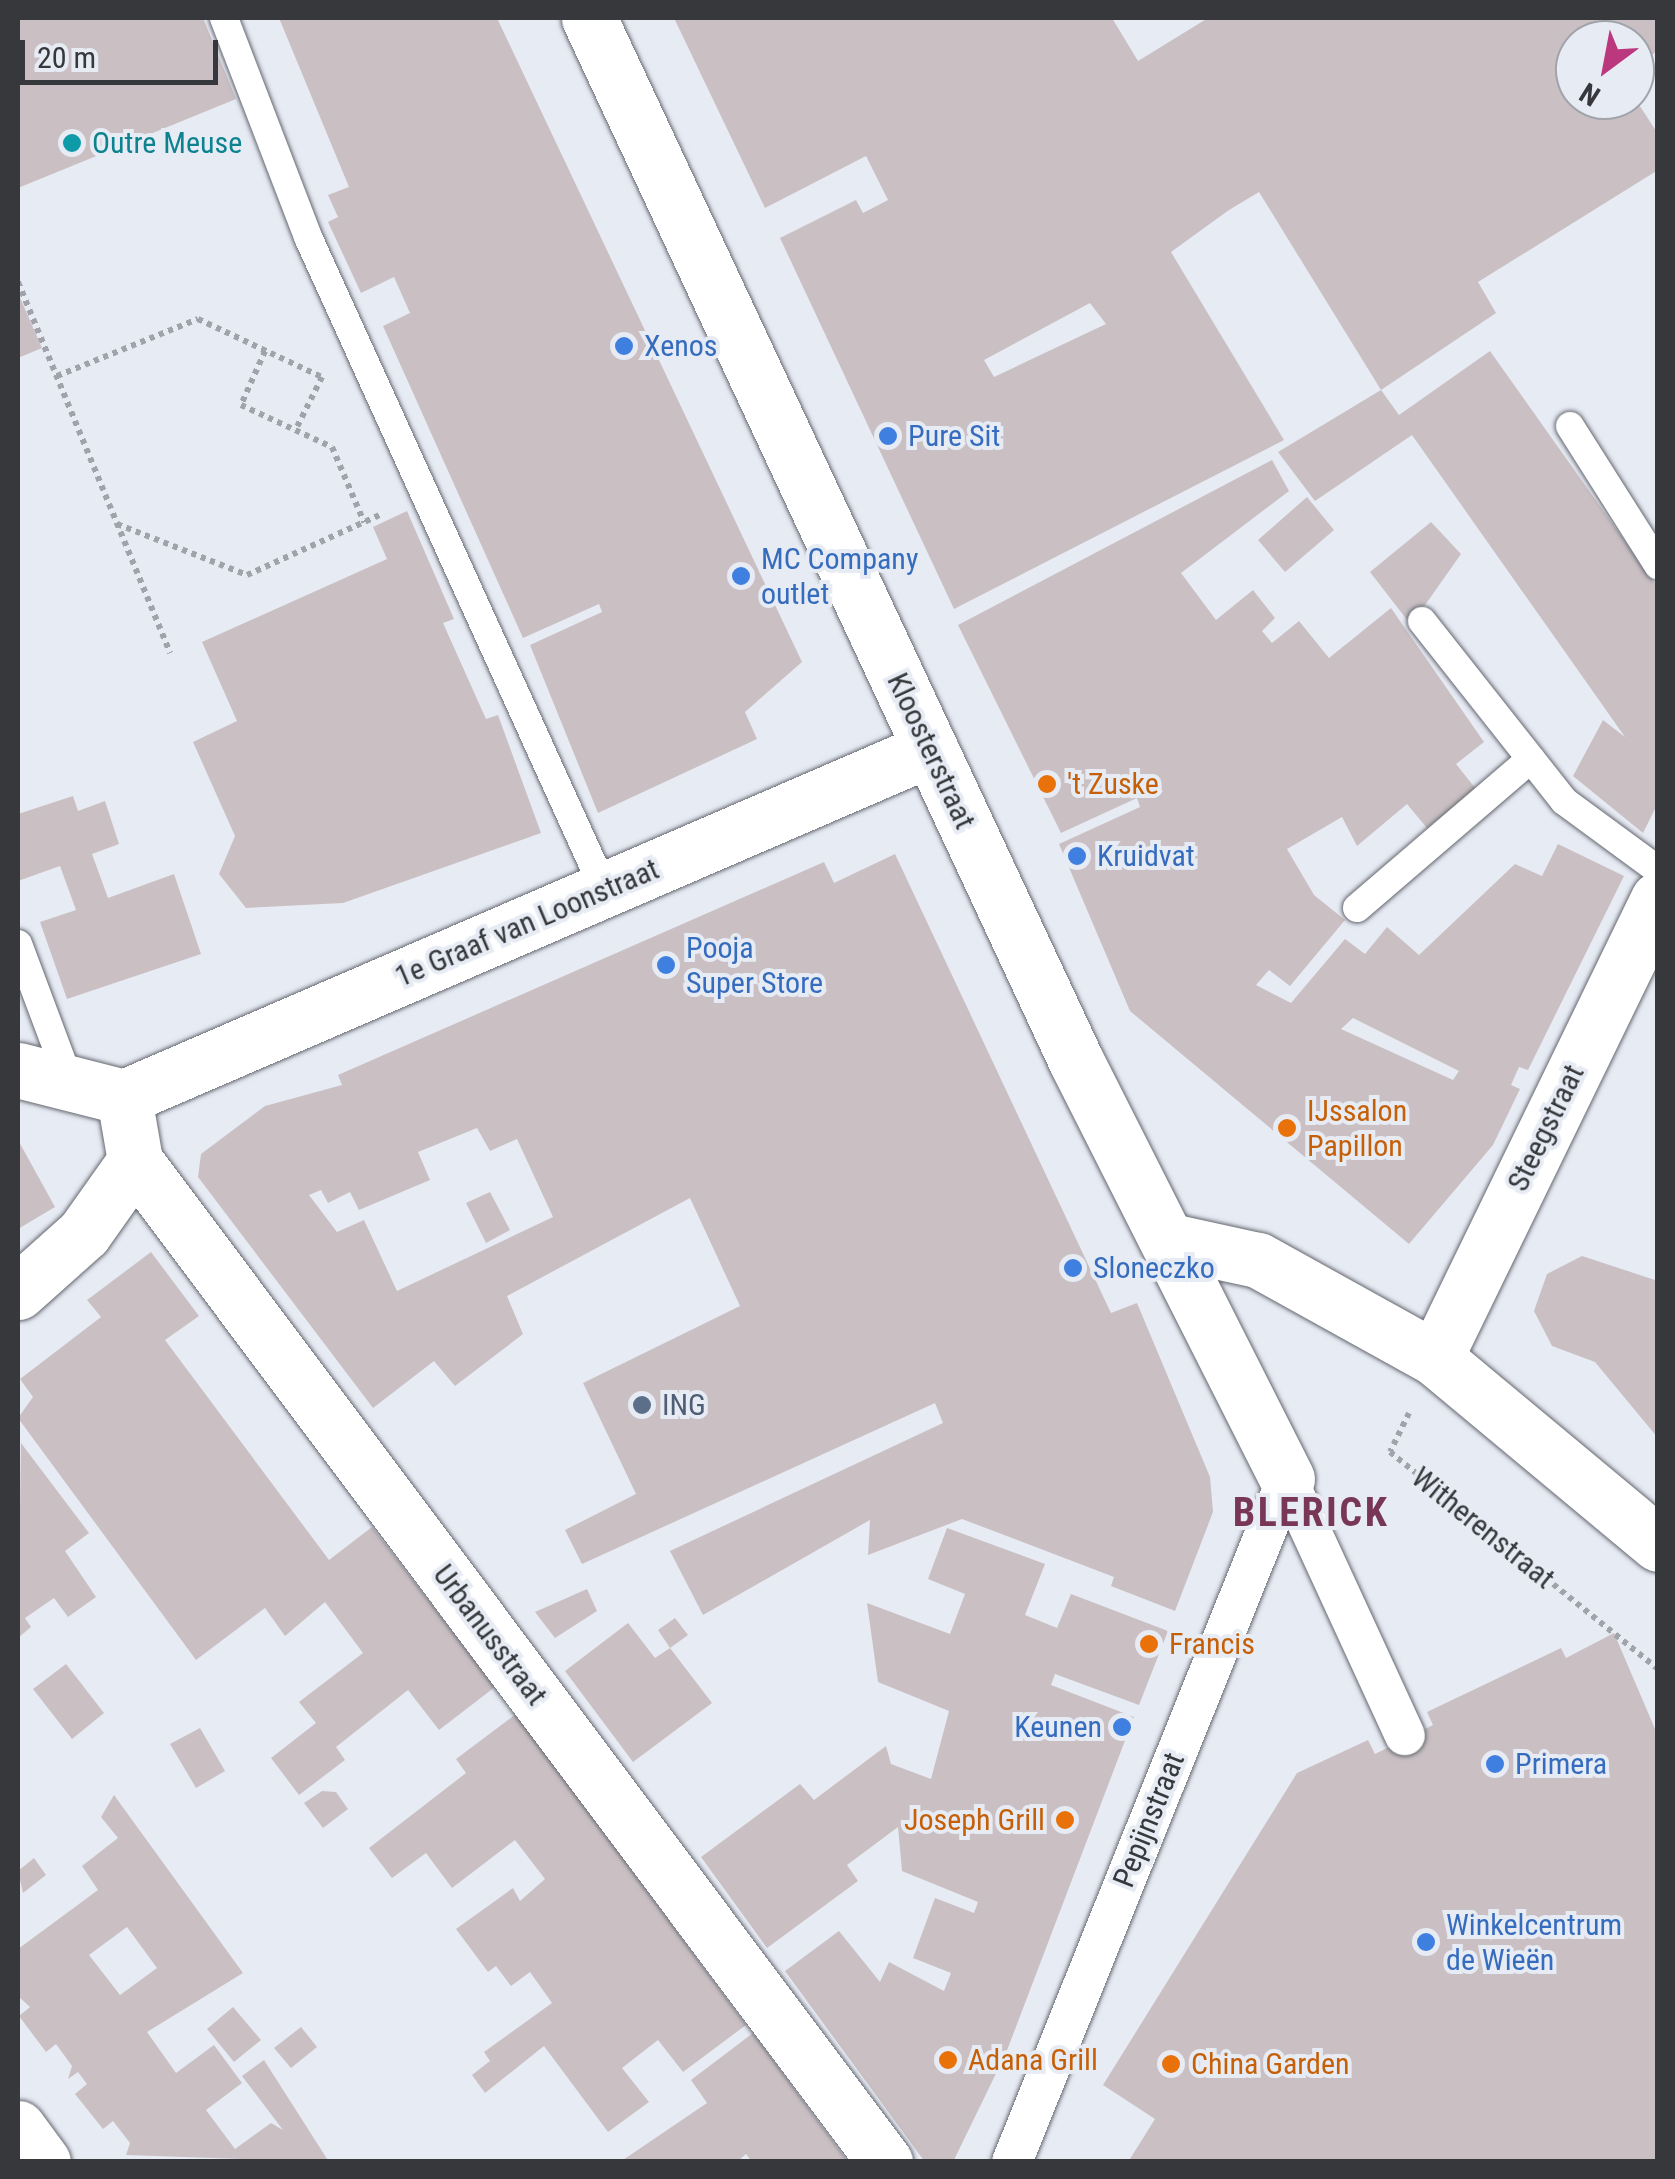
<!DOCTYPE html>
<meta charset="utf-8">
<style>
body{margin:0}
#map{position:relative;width:1675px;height:2179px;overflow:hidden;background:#e7ebf4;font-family:"Roboto Condensed",sans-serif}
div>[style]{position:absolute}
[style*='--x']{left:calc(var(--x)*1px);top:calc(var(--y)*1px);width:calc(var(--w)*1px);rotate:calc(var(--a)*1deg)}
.building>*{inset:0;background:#cac0c3}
.path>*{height:6px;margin-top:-3px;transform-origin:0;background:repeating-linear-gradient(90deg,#a0a3a9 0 5px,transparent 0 10px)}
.roads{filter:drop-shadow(0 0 2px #64676f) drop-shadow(0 0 2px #64676f)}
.service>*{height:28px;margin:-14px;padding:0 14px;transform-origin:14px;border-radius:14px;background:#fff}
.pedestrian>*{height:40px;margin:-20px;padding:0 20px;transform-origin:20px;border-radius:20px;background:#fff}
.minor>*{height:55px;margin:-27.5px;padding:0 27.5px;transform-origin:27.5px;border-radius:27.5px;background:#fff}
.dots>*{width:28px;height:28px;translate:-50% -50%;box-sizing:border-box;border:5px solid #e7ebf4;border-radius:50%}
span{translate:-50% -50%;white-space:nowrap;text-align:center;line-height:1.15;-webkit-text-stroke:8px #e7ebf4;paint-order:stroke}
.culture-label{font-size:30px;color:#0d838f}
.left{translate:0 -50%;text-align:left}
.shop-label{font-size:30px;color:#366cbe}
.right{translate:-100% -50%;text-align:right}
.street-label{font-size:30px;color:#36383b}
.food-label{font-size:30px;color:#c56008}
.service-label{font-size:30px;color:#4e5e75}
.district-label{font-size:40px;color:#793757;font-weight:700;letter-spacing:2.5px}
.frame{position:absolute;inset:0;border:20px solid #36383b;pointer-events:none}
.north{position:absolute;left:1555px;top:20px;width:100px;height:100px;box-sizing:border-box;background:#e7ebf4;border:2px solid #a0a3aa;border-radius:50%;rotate:212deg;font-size:28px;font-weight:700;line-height:40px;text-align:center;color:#36383b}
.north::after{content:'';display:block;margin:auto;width:35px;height:45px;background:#bb387e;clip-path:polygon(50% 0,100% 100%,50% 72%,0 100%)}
.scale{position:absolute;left:20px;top:40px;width:198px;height:45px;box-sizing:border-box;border:5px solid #36383b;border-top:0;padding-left:12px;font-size:30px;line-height:35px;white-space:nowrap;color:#36383b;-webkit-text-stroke:8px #e7ebf4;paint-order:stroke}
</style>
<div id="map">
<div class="building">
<div style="clip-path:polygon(18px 18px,203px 18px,236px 99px,18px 188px)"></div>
<div style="clip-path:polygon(279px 18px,497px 18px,802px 662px,745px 712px,757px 739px,598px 813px,530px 645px,602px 612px,599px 604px,523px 638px,383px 326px,410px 313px,394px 277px,361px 293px,328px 222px,338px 217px,328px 195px,349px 187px)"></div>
<div style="clip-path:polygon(evenodd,674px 18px,1112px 18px,1138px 61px,1208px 18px,1658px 18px,1658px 51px,1635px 65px,1635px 40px,1575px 40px,1575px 100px,1636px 100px,1658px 134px,1658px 170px,1478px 282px,1496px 313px,1381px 390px,1259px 192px,1229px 210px,1171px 252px,1284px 440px,954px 609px,780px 238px,856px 200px,863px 213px,888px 200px,866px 156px,765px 208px,674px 18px,1090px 303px,1106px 324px,994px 377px,984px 360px,1090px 303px)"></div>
<div style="clip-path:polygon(18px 293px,42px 348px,18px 358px)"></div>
<div style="clip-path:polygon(1490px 351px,1658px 588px,1658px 803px,1643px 833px,1573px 776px,1603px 720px,1625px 737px,1412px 435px,1315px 501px,1278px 452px,1381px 390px,1399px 415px)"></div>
<div style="clip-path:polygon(evenodd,1272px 460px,1289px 491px,1181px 573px,1216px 620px,1253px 590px,1275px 618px,1262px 631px,1272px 643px,1299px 621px,1329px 658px,1391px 608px,1484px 742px,1456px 764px,1476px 789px,1427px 828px,1407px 804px,1357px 846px,1342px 817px,1287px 849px,1314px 895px,1345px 920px,1290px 986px,1269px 970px,1256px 985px,1291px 1003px,1345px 939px,1365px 954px,1387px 927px,1419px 955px,1515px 864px,1542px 876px,1558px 844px,1624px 876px,1528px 1070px,1519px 1067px,1511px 1085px,1520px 1089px,1493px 1145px,1409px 1244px,1130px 1011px,1059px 844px,1140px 807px,1137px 798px,1061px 833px,958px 625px,1272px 460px,1353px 1018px,1459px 1071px,1453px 1080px,1341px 1029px,1353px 1018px)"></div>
<div style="clip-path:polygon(1307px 497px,1334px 530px,1285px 572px,1258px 540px)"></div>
<div style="clip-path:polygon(407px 511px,454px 619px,443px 623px,486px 719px,498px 715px,541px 833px,343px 903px,246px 908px,219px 874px,235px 836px,193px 742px,237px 721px,202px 642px,387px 559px,373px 527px)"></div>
<div style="clip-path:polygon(1431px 522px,1461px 554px,1411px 625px,1370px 572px)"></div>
<div style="clip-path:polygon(73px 796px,78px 811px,105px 801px,119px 844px,92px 854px,108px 898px,174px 874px,201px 954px,67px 999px,40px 922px,76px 910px,60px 866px,18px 881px,18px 814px)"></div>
<div style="clip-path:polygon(evenodd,895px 854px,1111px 1313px,1137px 1303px,1210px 1477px,1213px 1512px,1175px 1611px,1111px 1586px,1114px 1577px,962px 1519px,868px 1555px,870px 1520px,703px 1615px,670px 1551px,943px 1423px,935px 1403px,582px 1564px,565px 1530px,636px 1494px,583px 1383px,740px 1306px,690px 1198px,507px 1296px,523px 1334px,455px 1386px,434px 1361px,373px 1408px,198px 1177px,201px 1154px,265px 1106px,342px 1085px,338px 1075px,824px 862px,834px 883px,895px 854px,477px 1128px,490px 1151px,517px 1139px,553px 1217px,397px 1291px,364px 1220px,337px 1232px,309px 1195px,321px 1190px,328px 1203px,350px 1192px,359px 1210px,430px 1180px,418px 1152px,477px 1128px)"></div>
<div style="clip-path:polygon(18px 1140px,55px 1207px,18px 1229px)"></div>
<div style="clip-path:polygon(490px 1192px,510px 1230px,486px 1243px,466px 1203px)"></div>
<div style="clip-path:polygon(151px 1252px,199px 1316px,165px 1340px,329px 1560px,372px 1527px,495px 1687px,439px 1730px,408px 1690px,336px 1747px,345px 1760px,299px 1795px,271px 1758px,316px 1723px,299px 1702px,363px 1653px,325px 1602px,285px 1636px,265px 1608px,196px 1660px,18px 1418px,33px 1397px,20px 1379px,101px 1317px,87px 1300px)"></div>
<div style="clip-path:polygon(1582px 1256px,1658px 1281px,1658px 1438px,1595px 1362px,1552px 1346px,1534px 1311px,1547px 1274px)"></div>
<div style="clip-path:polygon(21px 1443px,89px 1533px,65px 1551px,96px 1597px,68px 1617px,54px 1598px,25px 1618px,31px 1627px,18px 1638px)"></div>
<div style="clip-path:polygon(947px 1528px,1045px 1564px,1025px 1615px,1057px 1628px,1071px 1594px,1168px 1631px,1139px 1705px,1055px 1674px,1051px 1685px,1134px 1717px,1006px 2053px,953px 2162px,925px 2162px,785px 1971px,839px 1931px,880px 1982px,889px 1962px,944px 1991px,951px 1973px,913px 1958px,935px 1898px,974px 1913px,978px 1902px,902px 1871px,898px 1827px,847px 1865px,858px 1881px,767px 1948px,701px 1857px,800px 1784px,814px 1800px,886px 1746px,891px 1764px,931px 1779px,949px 1711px,878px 1682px,867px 1603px,950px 1634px,965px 1594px,928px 1579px)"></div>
<div style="clip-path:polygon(587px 1589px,597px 1611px,555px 1638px,535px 1612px)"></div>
<div style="clip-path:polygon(675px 1618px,688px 1635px,670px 1648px,658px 1630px)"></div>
<div style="clip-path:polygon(628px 1623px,655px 1658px,670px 1648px,712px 1703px,633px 1762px,565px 1671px)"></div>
<div style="clip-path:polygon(1614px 1633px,1658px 1736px,1658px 2162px,1128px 2162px,1155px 2119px,1103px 2085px,1297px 1773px,1368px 1740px,1375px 1754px,1433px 1725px,1427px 1712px,1561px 1648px,1566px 1658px)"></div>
<div style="clip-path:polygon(66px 1664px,104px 1713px,72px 1739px,33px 1689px)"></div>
<div style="clip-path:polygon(516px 1714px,746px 2025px,683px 2072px,658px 2040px,622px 2068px,649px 2102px,608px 2132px,544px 2046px,485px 2093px,472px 2075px,490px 2061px,484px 2052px,552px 2003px,530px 1972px,511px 1986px,496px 1966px,488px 1972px,456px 1929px,513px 1888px,520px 1901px,545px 1879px,515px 1840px,452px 1888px,426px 1853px,392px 1878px,369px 1848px,466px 1773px,456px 1759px)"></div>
<div style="clip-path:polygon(200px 1728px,225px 1771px,196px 1788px,170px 1744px)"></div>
<div style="clip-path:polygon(322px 1791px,336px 1792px,348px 1809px,323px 1828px,304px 1803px)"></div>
<div style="clip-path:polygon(evenodd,114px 1795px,243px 1973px,147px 2032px,176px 2073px,214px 2045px,242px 2083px,206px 2110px,235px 2149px,271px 2123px,283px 2130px,242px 2076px,264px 2060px,329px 2162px,126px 2155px,130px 2143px,113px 2121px,103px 2129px,75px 2094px,87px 2084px,78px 2072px,68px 2079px,72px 2066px,56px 2044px,46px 2052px,19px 2016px,30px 2007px,18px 1996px,18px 1949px,98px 1890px,82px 1866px,118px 1838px,101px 1817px,114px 1795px,127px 1927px,157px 1968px,120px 1995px,89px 1955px,127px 1927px)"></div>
<div style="clip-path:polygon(34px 1858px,46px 1875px,23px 1893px,18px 1871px)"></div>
<div style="clip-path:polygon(233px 2007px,261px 2040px,234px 2062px,207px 2029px)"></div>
<div style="clip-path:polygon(301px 2027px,317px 2047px,291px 2068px,274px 2048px)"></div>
<div style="clip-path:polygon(753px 2033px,848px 2162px,752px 2162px,746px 2154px,737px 2162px,620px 2162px,707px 2103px,691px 2080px)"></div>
</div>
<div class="path">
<div style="--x:18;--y:282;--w:401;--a:67.7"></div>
<div style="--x:265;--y:351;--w:59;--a:114"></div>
<div style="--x:241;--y:405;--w:100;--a:24.8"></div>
<div style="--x:332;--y:447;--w:82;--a:66.9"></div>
<div style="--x:57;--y:376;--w:152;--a:-22"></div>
<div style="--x:198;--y:319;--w:137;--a:25.1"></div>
<div style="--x:322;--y:377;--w:60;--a:116.6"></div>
<div style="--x:117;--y:524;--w:140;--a:21.4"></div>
<div style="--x:247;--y:575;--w:148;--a:-24.3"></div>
<div style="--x:1409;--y:1413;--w:43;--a:116"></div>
<div style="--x:1390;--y:1452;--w:345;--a:39"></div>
</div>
<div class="roads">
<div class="service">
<div style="--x:224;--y:18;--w:235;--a:69"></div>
<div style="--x:308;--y:237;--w:716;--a:65.58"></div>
<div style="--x:1570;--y:426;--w:165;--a:57.7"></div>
<div style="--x:1422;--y:621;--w:229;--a:51.7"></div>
<div style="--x:1564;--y:801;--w:117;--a:36.3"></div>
<div style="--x:1357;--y:908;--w:229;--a:-40.6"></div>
<div style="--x:18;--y:944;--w:148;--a:69.5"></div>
</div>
<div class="pedestrian">
<div style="--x:1287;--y:1479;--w:282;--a:65.3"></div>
<div style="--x:1012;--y:2162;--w:736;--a:-68.07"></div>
</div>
<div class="minor">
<div style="--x:589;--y:18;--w:1151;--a:64.97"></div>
<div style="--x:1076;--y:1061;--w:468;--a:63.2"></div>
<div style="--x:18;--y:1070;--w:109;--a:14.3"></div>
<div style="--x:124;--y:1097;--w:65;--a:80.2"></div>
<div style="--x:135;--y:1161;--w:1251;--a:53.16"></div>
<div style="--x:124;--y:1097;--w:878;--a:-23.35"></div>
<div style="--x:1170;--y:1241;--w:90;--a:12.2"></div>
<div style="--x:1258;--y:1260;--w:202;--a:29"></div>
<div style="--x:1435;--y:1358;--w:290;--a:39.8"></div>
<div style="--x:18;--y:1292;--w:89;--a:-41.8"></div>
<div style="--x:84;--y:1233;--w:88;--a:-54.7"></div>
<div style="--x:1435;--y:1358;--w:510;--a:-64.09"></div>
<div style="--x:18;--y:2128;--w:42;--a:53.7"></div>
</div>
</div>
<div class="dots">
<div style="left:72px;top:143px;background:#0f9aa8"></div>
<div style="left:624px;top:346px;background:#3f7fe0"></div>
<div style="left:888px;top:436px;background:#3f7fe0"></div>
<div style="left:741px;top:576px;background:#3f7fe0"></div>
<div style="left:1047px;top:784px;background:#e8710a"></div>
<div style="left:1077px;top:856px;background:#3f7fe0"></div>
<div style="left:666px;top:965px;background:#3f7fe0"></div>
<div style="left:1287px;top:1128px;background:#e8710a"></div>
<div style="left:1073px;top:1268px;background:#3f7fe0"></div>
<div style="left:642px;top:1405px;background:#5c6f8a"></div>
<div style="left:1149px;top:1644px;background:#e8710a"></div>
<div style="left:1122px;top:1727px;background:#3f7fe0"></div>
<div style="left:1495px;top:1764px;background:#3f7fe0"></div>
<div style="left:1065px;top:1820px;background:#e8710a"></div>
<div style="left:1426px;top:1942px;background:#3f7fe0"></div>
<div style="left:948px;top:2060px;background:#e8710a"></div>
<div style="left:1171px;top:2064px;background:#e8710a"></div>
</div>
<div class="culture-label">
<span class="left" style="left:92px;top:143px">Outre Meuse</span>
</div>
<div class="shop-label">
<span class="left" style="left:644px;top:346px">Xenos</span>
<span class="left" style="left:908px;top:436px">Pure Sit</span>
<span class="left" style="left:761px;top:576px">MC Company<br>outlet</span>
<span class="left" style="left:1097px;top:856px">Kruidvat</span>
<span class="left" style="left:686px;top:965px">Pooja<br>Super Store</span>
<span class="left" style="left:1093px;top:1268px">Sloneczko</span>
<span class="right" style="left:1102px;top:1727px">Keunen</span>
<span class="left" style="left:1515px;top:1764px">Primera</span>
<span class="left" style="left:1446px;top:1942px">Winkelcentrum<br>de Wieën</span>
</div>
<div class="street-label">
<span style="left:931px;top:751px;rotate:65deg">Kloosterstraat</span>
<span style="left:527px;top:923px;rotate:-23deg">1e Graaf van Loonstraat</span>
<span style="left:1546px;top:1128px;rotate:-64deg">Steegstraat</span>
<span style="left:1483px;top:1528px;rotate:39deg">Witherenstraat</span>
<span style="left:490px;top:1635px;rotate:53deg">Urbanusstraat</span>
<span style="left:1149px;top:1820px;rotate:-68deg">Pepijnstraat</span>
</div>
<div class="food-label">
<span class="left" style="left:1067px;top:784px">'t Zuske</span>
<span class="left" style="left:1307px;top:1128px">IJssalon<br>Papillon</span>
<span class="left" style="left:1169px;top:1644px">Francis</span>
<span class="right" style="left:1045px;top:1820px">Joseph Grill</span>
<span class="left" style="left:968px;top:2060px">Adana Grill</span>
<span class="left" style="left:1191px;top:2064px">China Garden</span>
</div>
<div class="service-label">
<span class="left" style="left:662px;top:1405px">ING</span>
</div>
<div class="district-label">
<span style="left:1311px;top:1513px">BLERICK</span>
</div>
<div class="frame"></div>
<div class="north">N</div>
<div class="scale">20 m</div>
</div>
